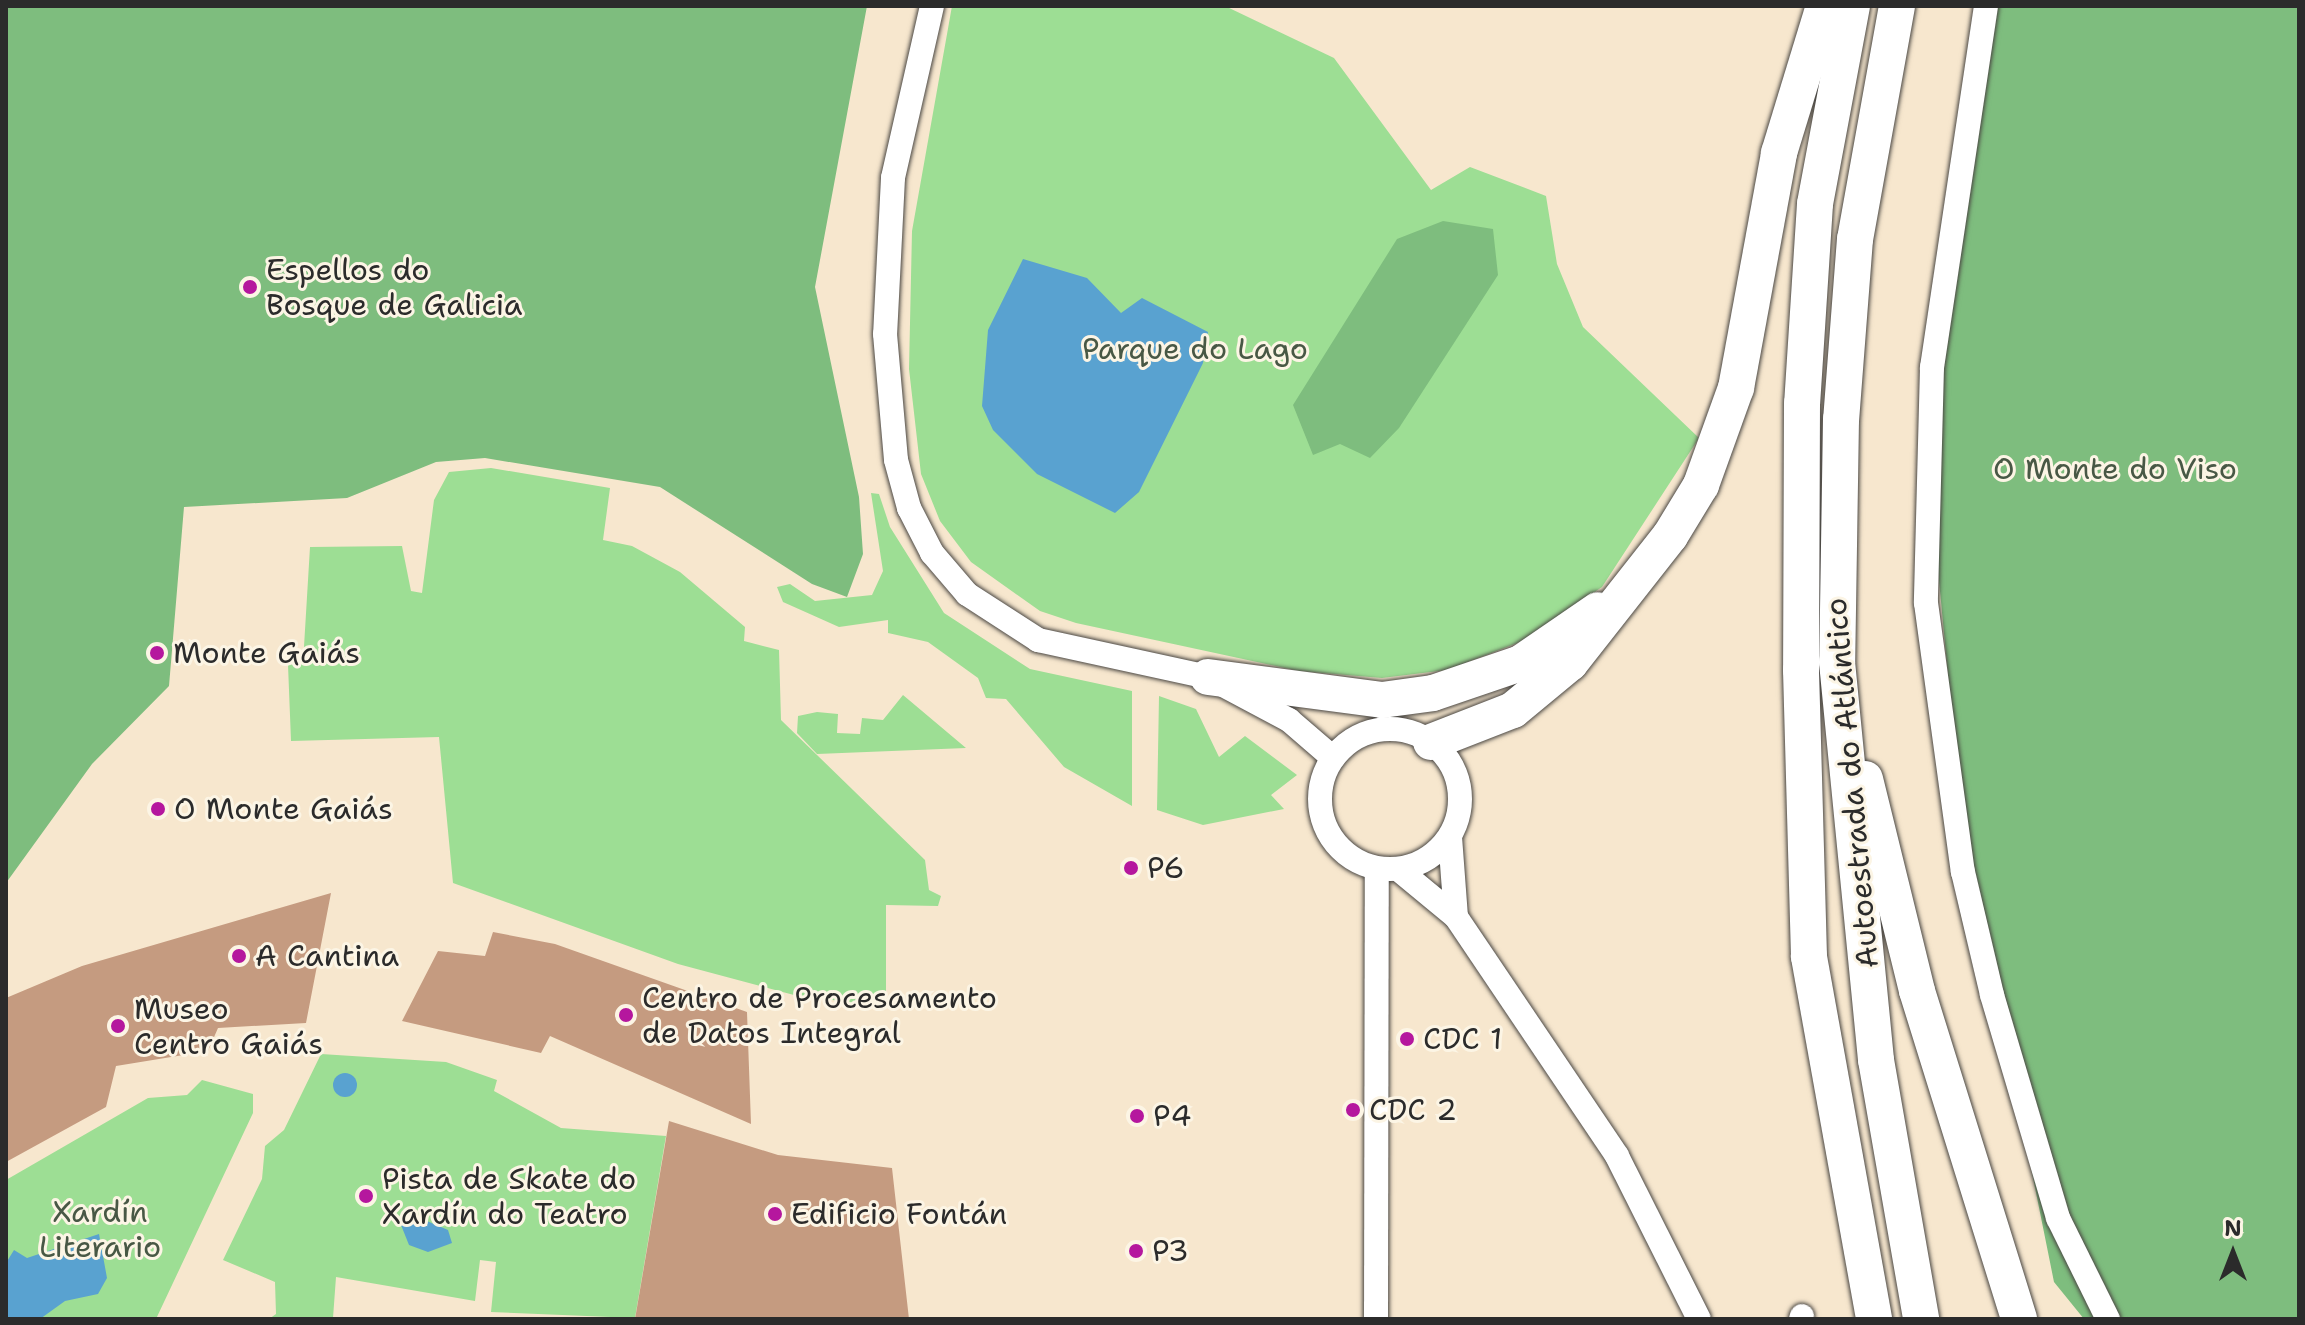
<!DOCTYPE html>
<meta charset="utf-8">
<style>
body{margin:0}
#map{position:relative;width:2305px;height:1325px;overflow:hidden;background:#f7e7ce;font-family:"Shantell Sans",sans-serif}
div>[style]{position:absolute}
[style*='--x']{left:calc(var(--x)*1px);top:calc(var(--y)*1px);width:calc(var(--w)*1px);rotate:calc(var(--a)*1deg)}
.green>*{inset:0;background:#9dde94}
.forest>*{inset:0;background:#7ebd7e}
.water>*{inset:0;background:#59a2d0}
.round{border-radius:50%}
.building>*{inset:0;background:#c59b80}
.roads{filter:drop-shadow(0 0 2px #4a4743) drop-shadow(0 0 2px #4a4743)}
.minor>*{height:24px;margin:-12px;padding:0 12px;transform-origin:12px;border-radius:12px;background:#fff}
.minor>.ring{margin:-12px;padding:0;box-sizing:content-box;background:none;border:24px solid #fff;border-radius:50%}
.highway>*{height:36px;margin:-18px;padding:0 18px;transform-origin:18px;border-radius:18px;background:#fff}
.dots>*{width:22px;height:22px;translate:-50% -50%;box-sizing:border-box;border:4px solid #fcf5e5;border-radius:50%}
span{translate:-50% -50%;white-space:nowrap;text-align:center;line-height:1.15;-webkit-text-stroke:6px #fcf5e5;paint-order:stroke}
.poi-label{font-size:30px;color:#2b2b2b}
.left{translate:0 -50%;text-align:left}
.park-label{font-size:30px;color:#485845}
.street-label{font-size:30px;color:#2b2b2b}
.frame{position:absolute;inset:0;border:8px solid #2b2b2b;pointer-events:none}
.north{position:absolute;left:2193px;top:1213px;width:80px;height:80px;-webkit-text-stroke:6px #fcf5e5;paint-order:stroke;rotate:0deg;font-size:22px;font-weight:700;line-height:32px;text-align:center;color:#2b2b2b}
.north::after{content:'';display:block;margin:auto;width:28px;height:36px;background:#2b2b2b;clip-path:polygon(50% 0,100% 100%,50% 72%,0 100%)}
</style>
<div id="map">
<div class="green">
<div style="clip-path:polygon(952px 6px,1225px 6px,1334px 58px,1431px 190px,1470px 167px,1546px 196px,1557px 264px,1583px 327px,1699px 438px,1602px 587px,1520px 642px,1447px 670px,1382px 678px,1299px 671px,1076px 623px,1040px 611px,971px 562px,940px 521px,921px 474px,909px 369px,912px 231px)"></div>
<div style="clip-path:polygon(491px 468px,610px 488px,603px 540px,632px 546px,680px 572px,745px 627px,744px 641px,779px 650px,781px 720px,925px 860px,929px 890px,941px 896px,938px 906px,886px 905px,886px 1007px,794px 995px,678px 964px,453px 883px,439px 737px,291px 741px,288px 665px,303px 663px,310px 547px,402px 546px,411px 591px,422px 593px,434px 500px,449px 472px)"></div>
<div style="clip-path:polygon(871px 493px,879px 494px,890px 527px,944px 613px,1030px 669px,1132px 691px,1132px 806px,1064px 767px,1006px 699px,986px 698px,978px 678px,928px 642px,888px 633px,888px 620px,839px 627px,783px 602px,777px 587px,790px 584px,815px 601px,872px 595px,883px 571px)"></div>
<div style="clip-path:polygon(903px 695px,966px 748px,817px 754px,797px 733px,798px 716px,817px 712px,838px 714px,837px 733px,860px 734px,862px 718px,883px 720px)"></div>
<div style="clip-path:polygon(1159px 696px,1196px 709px,1219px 757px,1245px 736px,1297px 775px,1271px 795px,1284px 809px,1203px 825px,1157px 810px)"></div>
<div style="clip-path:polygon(321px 1054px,446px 1062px,497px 1080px,494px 1091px,561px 1128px,666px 1136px,635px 1318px,491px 1312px,496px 1262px,480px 1260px,475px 1301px,336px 1277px,333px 1318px,269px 1319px,276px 1314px,275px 1282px,223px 1260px,262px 1179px,265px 1146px,284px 1130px)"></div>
<div style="clip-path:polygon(202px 1080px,253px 1094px,253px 1113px,156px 1319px,6px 1319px,6px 1180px,148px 1098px,187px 1095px)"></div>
</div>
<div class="forest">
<div style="clip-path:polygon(6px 6px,867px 6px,815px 287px,859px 497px,863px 554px,847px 597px,812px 584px,660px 487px,485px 458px,436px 462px,347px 498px,184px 507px,169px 686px,92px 764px,6px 883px)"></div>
<div style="clip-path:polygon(1994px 6px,2299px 6px,2299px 1319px,2084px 1319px,2054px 1282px,2023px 1128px,1976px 971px,1929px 475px)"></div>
<div style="clip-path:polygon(1443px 221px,1493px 229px,1498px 275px,1399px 428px,1370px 458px,1340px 444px,1313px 455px,1293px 405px,1397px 239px)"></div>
</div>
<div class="water">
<div style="clip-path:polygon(1023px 259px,1087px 278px,1121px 313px,1142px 298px,1208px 332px,1203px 363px,1139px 492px,1115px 513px,1037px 474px,993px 430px,982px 406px,988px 330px)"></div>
<div class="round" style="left:333px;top:1073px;width:24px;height:24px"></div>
<div style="clip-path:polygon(408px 1213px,448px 1230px,452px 1243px,428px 1252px,409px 1245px,401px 1225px)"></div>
<div style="clip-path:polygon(99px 1234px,107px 1278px,98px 1294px,65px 1301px,40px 1319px,6px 1319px,6px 1263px,14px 1250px,27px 1258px)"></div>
</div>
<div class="building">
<div style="clip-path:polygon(331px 893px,306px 1023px,218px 1028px,208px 1051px,116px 1066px,106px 1107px,6px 1162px,6px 998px,82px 966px)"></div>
<div style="clip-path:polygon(493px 932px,555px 944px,747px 1012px,751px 1124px,550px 1036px,541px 1053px,402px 1021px,438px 951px,485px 956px)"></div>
<div style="clip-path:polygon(669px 1121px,778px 1155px,892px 1168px,909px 1319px,635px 1319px)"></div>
</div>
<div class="roads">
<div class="minor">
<div style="--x:932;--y:6;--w:176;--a:102.8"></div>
<div style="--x:893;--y:178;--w:156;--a:92.9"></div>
<div style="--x:885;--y:334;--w:126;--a:85"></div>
<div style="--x:896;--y:460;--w:50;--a:74.8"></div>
<div style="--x:909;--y:508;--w:51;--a:62.9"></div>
<div style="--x:932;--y:553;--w:54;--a:49.5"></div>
<div style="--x:967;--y:594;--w:85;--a:32.9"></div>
<div style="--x:1038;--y:640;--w:174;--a:12.3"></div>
<div style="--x:1208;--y:677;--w:92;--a:28"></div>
<div style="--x:1289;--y:720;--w:58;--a:40.8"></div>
<div style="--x:1986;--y:6;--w:365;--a:98.5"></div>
<div style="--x:1932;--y:367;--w:236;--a:91.5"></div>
<div style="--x:1926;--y:603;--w:272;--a:82.2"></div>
<div style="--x:1963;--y:872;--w:126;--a:76.7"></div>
<div style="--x:1992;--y:995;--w:233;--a:73.5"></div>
<div style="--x:2058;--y:1218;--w:113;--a:63.7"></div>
<div class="ring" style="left:1320px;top:729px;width:116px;height:116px"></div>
<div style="--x:1450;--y:837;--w:80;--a:85.7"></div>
<div style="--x:1398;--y:869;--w:75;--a:39.6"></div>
<div style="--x:1456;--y:917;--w:288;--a:56"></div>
<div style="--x:1617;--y:1156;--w:182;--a:63.3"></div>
<div style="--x:1376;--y:1319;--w:450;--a:-89.9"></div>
<div style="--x:1801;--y:1319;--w:3;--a:-72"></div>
</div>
<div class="highway">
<div style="--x:1852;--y:6;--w:201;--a:100.6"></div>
<div style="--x:1815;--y:204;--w:199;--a:93.7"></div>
<div style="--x:1802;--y:403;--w:267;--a:90.2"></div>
<div style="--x:1801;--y:670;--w:287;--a:88.4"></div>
<div style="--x:1809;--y:957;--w:368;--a:79.8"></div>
<div style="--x:1897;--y:6;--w:237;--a:100.2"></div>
<div style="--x:1855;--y:239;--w:181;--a:94.4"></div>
<div style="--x:1841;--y:419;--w:243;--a:90.9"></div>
<div style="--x:1837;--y:662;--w:400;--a:84.4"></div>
<div style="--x:1876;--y:1060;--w:263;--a:80.1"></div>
<div style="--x:1208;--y:677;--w:176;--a:7.5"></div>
<div style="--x:1382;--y:700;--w:51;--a:-7.8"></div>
<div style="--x:1433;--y:693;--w:93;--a:-18.8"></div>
<div style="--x:1521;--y:663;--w:93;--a:-34.5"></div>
<div style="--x:1431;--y:742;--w:88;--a:-21.3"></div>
<div style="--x:1513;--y:710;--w:74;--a:-39.5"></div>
<div style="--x:1570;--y:663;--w:162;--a:-51.8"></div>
<div style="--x:1670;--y:536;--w:60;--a:-58.7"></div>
<div style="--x:1701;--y:485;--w:103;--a:-70.2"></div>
<div style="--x:1736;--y:388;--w:239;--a:-79.6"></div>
<div style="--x:1779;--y:153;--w:154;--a:-73"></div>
<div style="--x:1865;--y:779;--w:218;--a:76.2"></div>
<div style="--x:1917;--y:991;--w:343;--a:72.7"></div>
</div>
</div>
<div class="dots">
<div style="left:250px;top:287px;background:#b5179e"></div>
<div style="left:157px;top:653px;background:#b5179e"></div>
<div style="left:158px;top:809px;background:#b5179e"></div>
<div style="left:1131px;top:868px;background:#b5179e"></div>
<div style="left:239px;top:956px;background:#b5179e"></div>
<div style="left:626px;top:1015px;background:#b5179e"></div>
<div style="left:118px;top:1026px;background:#b5179e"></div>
<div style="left:1407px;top:1039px;background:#b5179e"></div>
<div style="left:1353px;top:1110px;background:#b5179e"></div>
<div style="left:1137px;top:1116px;background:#b5179e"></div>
<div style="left:366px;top:1196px;background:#b5179e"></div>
<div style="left:775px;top:1214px;background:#b5179e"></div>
<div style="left:1136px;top:1251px;background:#b5179e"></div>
</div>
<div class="poi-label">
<span class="left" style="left:266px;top:287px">Espellos do<br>Bosque de Galicia</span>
<span class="left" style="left:173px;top:653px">Monte Gaiás</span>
<span class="left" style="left:174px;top:809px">O Monte Gaiás</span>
<span class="left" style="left:1147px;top:868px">P6</span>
<span class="left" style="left:255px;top:956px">A Cantina</span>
<span class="left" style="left:642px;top:1015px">Centro de Procesamento<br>de Datos Integral</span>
<span class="left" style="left:134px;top:1026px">Museo<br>Centro Gaiás</span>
<span class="left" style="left:1423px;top:1039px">CDC 1</span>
<span class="left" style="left:1369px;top:1110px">CDC 2</span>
<span class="left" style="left:1153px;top:1116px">P4</span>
<span class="left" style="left:382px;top:1196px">Pista de Skate do<br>Xardín do Teatro</span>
<span class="left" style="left:791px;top:1214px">Edificio Fontán</span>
<span class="left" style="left:1152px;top:1251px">P3</span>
</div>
<div class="park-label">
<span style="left:1195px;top:349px">Parque do Lago</span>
<span style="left:2115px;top:469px">O Monte do Viso</span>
<span style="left:100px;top:1229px">Xardín<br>Literario</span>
</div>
<div class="street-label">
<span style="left:1852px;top:783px;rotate:-95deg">Autoestrada do Atlántico</span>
</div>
<div class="frame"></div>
<div class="north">N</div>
</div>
